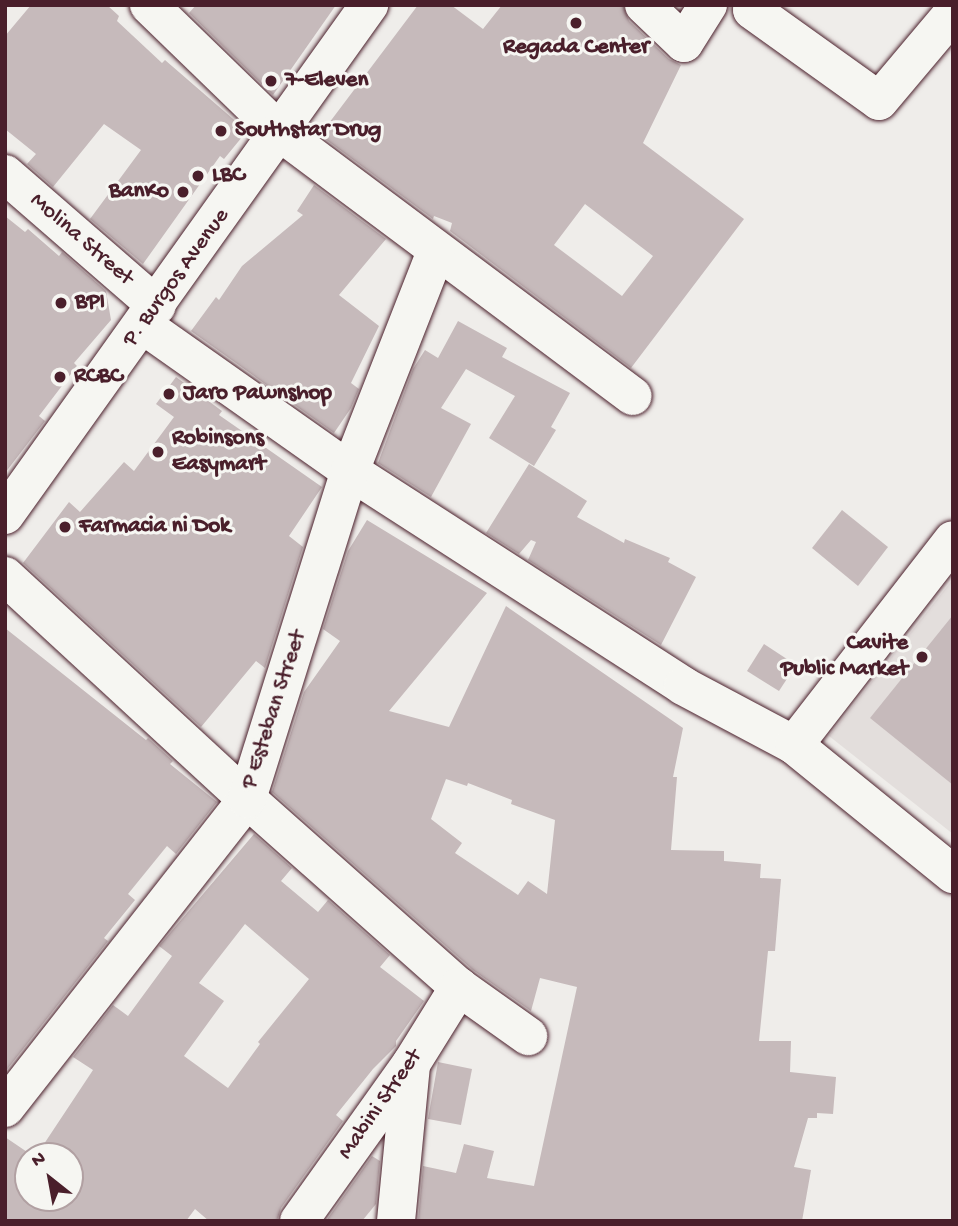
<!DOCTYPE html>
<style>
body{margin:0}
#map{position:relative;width:958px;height:1226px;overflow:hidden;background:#efedea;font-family:"Gochi Hand",sans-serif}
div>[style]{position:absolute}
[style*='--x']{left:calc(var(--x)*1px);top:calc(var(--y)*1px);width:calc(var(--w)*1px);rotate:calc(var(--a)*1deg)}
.built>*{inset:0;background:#e3dedc}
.building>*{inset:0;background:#c6babb}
.roads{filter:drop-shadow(0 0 2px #4a1f2b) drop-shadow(0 0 2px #4a1f2b)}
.minor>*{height:38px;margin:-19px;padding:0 19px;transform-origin:19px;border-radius:19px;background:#f6f6f2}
.major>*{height:38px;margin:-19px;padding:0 19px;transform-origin:19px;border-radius:19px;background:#f6f6f2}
.dots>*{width:19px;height:19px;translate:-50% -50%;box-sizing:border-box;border:4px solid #f6f6f2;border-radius:50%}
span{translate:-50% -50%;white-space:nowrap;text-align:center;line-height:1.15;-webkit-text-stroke:6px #f6f6f2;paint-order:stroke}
.poi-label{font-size:23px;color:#4a1f2b;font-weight:700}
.left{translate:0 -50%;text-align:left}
.right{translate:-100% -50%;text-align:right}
.street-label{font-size:23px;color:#4a1f2b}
.frame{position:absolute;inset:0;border:7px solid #4a1f2b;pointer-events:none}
.north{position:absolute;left:14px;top:1142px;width:70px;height:70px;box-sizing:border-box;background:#f6f6f2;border:2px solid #b1a0a2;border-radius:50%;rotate:329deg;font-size:19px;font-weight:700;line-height:28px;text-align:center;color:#4a1f2b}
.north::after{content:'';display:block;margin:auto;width:24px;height:32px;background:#4a1f2b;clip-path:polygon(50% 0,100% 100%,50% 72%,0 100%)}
</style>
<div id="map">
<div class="built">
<div style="clip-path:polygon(953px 579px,953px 834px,829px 736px)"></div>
</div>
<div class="building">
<div style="clip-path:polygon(31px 5px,107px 5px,119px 16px,117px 21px,162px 63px,165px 60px,247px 131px,224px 159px,220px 156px,143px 264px,90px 219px,141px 150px,104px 124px,53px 187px,27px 164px,36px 154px,5px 129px,5px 36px)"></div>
<div style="clip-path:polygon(196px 5px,336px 5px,273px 95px,189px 13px)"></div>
<div style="clip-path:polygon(evenodd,418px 5px,451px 5px,483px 29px,502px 5px,623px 5px,629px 21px,669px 59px,681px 65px,643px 143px,744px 219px,631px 368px,450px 231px,452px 223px,434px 216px,433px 219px,320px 135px,418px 5px,585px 204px,653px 256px,622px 296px,554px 245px,585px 204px)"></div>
<div style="clip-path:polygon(314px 185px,386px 239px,339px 295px,379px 326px,351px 383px,359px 389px,351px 408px,334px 433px,191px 331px,216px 297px,219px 300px,242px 266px,303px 215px,297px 211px)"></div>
<div style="clip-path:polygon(5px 216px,25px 232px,28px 229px,59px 256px,62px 252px,106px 291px,111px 320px,74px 363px,77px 366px,39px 416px,45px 421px,5px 473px)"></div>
<div style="clip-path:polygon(458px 321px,507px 348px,502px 357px,570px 393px,551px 427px,556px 430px,534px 466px,489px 438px,515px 396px,466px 369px,441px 408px,471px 424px,431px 497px,378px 463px,413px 369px,425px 350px,438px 358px)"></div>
<div style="clip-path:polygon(176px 377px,222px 411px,219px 415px,322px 487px,289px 536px,303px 547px,265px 668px,256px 661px,201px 727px,23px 563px,69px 502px,80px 512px,124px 462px,134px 471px,174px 417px,156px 404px)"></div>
<div style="clip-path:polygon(529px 464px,587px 501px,577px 517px,624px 543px,625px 539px,670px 558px,668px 562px,696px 577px,661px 645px,528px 560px,536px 542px,531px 540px,519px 554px,486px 533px)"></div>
<div style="clip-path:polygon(842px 510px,888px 547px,858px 586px,812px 548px)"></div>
<div style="clip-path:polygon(evenodd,367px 520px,487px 593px,389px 711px,449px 727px,506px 606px,683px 728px,673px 777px,677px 777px,671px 850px,724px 851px,724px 861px,761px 864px,760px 878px,781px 879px,775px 951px,768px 951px,759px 1041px,791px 1041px,790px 1072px,836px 1077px,833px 1114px,817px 1113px,817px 1118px,808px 1118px,794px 1167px,811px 1170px,802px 1221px,418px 1221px,423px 1166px,456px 1173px,464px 1144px,494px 1151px,487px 1178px,534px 1186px,577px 987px,540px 978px,531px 1011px,473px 970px,272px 792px,304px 692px,340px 641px,323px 629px,348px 551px,367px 520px,446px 779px,467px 786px,468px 783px,512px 800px,511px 804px,555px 820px,547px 894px,528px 881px,518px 895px,455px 853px,462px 843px,431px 819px,446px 779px)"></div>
<div style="clip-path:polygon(953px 615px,953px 785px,870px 718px)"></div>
<div style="clip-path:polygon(5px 628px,146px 740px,148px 738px,173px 761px,170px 764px,217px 802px,176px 854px,167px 846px,128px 894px,135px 900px,104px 938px,108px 941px,5px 1072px)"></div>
<div style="clip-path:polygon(764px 644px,796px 665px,779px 691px,747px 671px)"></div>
<div style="clip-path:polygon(evenodd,254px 834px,292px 868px,281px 881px,318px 912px,328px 900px,390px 955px,380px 967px,424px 1001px,396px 1041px,396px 1046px,373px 1069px,336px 1115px,343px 1121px,281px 1208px,277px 1221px,209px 1221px,195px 1209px,186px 1221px,5px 1221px,5px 1137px,33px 1156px,28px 1156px,28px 1198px,70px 1198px,70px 1156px,36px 1156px,93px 1070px,73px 1057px,113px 1005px,128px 1016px,172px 956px,159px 946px,254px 834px,245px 924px,309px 979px,258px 1042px,260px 1044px,228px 1088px,184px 1056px,224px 1001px,199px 983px,245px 924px)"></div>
<div style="clip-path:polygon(438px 1062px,472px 1069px,461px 1125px,428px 1119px)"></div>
<div style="clip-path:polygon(372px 1156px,380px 1161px,376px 1204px,362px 1221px,326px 1221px)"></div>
</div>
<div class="roads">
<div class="minor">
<div style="--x:149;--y:5;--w:184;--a:44.1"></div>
<div style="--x:281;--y:133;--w:439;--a:36.8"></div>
<div style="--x:644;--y:5;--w:55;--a:43.5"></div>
<div style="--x:684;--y:43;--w:45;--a:-57.7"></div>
<div style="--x:756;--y:5;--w:6;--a:129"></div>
<div style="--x:752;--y:10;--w:156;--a:35.6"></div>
<div style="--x:879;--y:101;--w:115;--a:-49.9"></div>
<div style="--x:5;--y:174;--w:201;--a:41"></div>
<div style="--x:143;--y:325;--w:253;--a:35.2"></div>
<div style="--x:350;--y:471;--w:396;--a:32.8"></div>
<div style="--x:683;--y:686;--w:126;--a:28"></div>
<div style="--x:794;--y:745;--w:205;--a:39.1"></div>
<div style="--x:5;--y:576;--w:329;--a:42.7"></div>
<div style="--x:247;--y:799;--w:283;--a:41.6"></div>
<div style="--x:459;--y:987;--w:85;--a:35.4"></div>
<div style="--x:794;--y:745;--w:259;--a:-52.2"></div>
<div style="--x:5;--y:1108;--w:392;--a:-51.9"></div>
<div style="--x:247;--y:799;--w:344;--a:-72.6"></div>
<div style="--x:350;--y:471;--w:236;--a:-68.6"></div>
<div style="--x:299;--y:1221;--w:193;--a:-54.5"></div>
<div style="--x:411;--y:1064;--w:91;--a:-58.1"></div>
<div style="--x:396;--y:1221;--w:156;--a:-84.5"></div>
</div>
<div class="major">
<div style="--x:5;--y:515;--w:627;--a:-54.48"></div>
</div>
</div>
<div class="dots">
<div style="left:576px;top:23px;background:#4a1f2b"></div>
<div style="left:271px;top:81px;background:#4a1f2b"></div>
<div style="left:221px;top:131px;background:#4a1f2b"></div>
<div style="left:198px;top:176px;background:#4a1f2b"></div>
<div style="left:183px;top:192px;background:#4a1f2b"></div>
<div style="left:61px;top:303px;background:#4a1f2b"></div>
<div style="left:60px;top:377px;background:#4a1f2b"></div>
<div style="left:169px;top:394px;background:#4a1f2b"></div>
<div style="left:158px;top:452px;background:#4a1f2b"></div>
<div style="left:65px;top:527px;background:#4a1f2b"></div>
<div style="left:922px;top:657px;background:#4a1f2b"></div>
</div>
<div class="poi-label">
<span style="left:576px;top:48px">Regada Center</span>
<span class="left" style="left:285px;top:81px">7-Eleven</span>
<span class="left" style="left:235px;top:131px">Southstar Drug</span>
<span class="left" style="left:212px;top:176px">LBC</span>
<span class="right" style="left:169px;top:192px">BanKo</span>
<span class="left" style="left:75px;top:303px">BPI</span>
<span class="left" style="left:74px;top:377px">RCBC</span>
<span class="left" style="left:183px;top:394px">Jaro Pawnshop</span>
<span class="left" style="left:172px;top:452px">Robinsons<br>Easymart</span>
<span class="left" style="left:79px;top:527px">Farmacia ni Dok</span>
<span class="right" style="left:908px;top:657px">Cavite<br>Public Market</span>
</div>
<div class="street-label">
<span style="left:81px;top:240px;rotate:41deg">Molina Street</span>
<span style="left:177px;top:278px;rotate:-54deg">P. Burgos Avenue</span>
<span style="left:275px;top:710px;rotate:-72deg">P Esteban Street</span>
<span style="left:381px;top:1105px;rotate:-55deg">Mabini Street</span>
</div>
<div class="frame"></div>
<div class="north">N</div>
</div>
